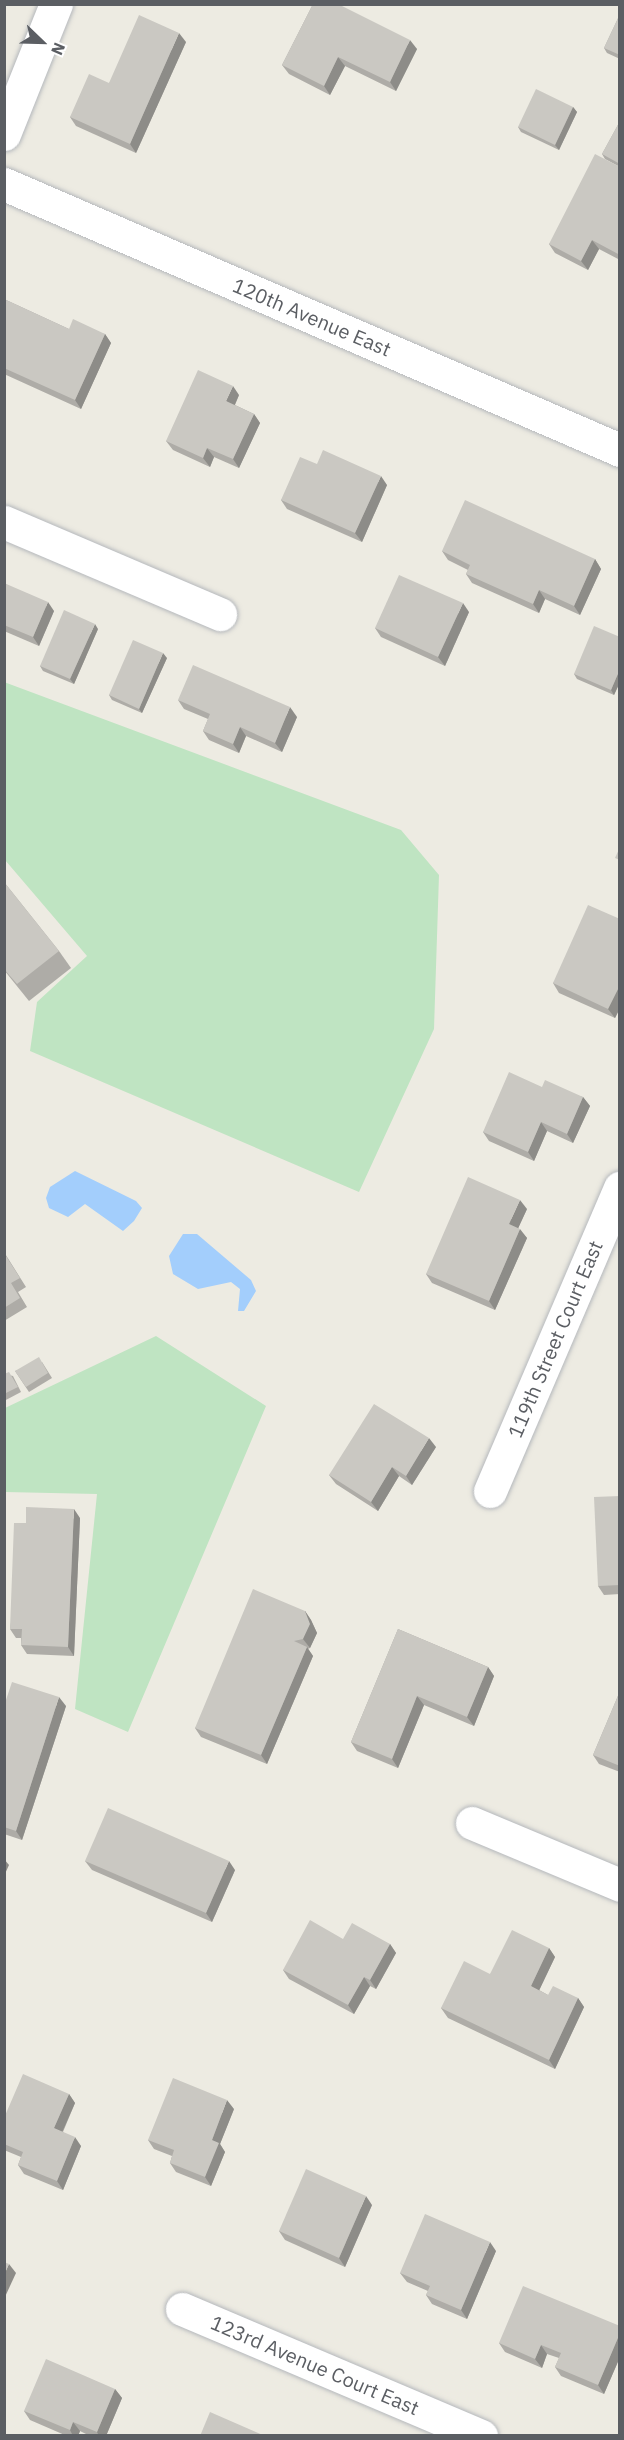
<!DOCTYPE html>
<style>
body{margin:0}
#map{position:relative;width:624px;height:2440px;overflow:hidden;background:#edebe2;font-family:"IBM Plex Sans",sans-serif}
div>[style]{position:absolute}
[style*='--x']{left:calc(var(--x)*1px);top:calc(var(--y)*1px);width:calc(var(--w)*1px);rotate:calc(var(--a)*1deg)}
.green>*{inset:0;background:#bfe4c2}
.water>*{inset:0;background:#a3cefc}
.roads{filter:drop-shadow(0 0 2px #b5b8bc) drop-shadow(0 0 2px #b5b8bc)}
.minor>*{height:33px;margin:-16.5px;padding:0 16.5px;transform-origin:16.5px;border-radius:16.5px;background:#fff}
.wall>*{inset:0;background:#aeaca7}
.shaded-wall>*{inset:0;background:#8d8c88}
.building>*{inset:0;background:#cac8c2}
span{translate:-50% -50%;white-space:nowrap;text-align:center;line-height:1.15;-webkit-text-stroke:6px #fff;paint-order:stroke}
.street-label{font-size:20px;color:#5b5e63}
.frame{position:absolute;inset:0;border:6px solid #5b5e63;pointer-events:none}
.north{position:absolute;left:12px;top:12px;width:60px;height:60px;-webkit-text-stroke:4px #fff;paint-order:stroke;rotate:113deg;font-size:16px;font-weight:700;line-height:24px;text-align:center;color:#5b5e63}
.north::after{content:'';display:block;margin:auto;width:21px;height:27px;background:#5b5e63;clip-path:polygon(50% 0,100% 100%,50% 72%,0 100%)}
</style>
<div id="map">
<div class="green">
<div style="clip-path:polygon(4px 682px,401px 830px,439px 875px,434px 1029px,359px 1192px,30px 1051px,37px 1002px,87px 956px,5px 860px)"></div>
<div style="clip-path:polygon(156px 1336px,266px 1406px,128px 1732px,75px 1709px,97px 1494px,5px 1492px,5px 1408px)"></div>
</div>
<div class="water">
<div style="clip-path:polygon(75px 1171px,136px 1201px,142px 1208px,134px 1221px,123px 1231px,85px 1204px,68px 1217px,49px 1208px,46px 1198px,50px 1187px)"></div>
<div style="clip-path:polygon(183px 1234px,197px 1234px,251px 1280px,256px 1291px,244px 1311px,238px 1311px,240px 1289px,231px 1282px,198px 1289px,173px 1274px,169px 1256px)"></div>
</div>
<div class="roads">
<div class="minor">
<div style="--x:4;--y:134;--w:140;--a:-68.2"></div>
<div style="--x:4;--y:184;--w:671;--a:23.36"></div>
<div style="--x:4;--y:522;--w:235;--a:23.1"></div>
<div style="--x:490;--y:1491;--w:330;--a:-66.8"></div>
<div style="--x:472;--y:1823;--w:160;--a:22.7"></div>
<div style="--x:182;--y:2309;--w:325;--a:23"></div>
</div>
</div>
<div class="wall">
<div style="clip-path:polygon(313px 4px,417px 49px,396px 91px,345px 66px,330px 95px,289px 74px,282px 65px)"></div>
<div style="clip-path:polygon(620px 14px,620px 59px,607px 53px,604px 48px)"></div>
<div style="clip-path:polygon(186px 42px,136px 153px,76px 126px,70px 117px,109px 83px)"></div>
<div style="clip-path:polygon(573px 107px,577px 112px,559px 150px,521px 132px,518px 127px)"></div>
<div style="clip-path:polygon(620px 121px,620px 167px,605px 159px,602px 154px)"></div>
<div style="clip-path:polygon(620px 167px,620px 260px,599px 249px,588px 270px,555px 253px,549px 244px)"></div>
<div style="clip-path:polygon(4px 299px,69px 329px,105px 334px,111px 343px,81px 409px,4px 374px)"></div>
<div style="clip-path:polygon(239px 395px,235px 405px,254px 414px,260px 423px,239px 468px,214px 457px,210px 467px,173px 450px,166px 441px)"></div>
<div style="clip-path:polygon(317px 464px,387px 485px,362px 542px,287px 509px,281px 500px)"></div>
<div style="clip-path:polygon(442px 551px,595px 559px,601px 569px,580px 615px,545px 599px,539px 613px,472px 583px,466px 574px,468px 570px,448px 560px)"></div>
<div style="clip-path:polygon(4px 583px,54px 611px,39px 646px,4px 631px)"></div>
<div style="clip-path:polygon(469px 612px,445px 666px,381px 637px,375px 628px)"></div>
<div style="clip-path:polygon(98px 629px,74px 684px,43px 671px,40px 666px)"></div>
<div style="clip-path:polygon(620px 637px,620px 682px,614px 695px,577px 679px,574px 674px)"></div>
<div style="clip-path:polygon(167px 658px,142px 713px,112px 700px,109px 695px)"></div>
<div style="clip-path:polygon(178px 700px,297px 717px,282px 752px,246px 736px,239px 753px,209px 740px,203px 731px,208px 719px,184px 709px)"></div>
<div style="clip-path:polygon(4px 882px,59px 951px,71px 968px,29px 1001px,4px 970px)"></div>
<div style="clip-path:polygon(620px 919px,620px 1008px,615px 1018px,559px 993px,553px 983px)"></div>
<div style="clip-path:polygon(542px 1087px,583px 1097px,590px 1106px,573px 1143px,547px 1131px,534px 1161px,489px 1141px,483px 1132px)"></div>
<div style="clip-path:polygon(527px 1209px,518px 1228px,527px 1238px,495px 1310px,432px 1283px,426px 1274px)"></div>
<div style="clip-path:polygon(4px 1252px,26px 1287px,18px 1292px,27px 1307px,4px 1321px)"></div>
<div style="clip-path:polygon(42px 1362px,52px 1378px,29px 1392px,15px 1371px)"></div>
<div style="clip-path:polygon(4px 1374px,13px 1376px,21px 1392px,4px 1401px)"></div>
<div style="clip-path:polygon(436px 1447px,412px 1485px,399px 1476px,378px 1511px,336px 1484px,329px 1475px)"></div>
<div style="clip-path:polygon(620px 1496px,620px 1594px,604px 1595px,598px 1586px)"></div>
<div style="clip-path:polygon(80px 1518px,74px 1656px,27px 1654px,21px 1645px,21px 1638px,16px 1638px,10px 1629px,26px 1523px)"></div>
<div style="clip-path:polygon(305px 1611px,311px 1620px,317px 1633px,310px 1648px,308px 1649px,313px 1656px,267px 1764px,201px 1737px,195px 1728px)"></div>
<div style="clip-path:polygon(398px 1629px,488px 1667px,494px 1676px,474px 1726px,424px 1705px,398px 1768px,357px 1751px,351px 1742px)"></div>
<div style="clip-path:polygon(620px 1691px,620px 1772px,599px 1764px,593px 1755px)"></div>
<div style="clip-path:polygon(4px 1706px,66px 1706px,22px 1840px,4px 1834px)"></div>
<div style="clip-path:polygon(85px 1861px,235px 1870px,212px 1922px,92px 1870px)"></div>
<div style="clip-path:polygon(343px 1939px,390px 1944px,396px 1953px,376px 1989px,370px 1986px,354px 2014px,289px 1979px,283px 1970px)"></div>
<div style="clip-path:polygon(549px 1948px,555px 1957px,539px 1990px,548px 1995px,578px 1998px,584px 2007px,555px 2069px,448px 2018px,441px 2008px,490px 1974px)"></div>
<div style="clip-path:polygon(69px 2094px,75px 2103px,63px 2132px,81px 2146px,63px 2190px,24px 2174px,18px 2165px,21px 2157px,4px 2150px,4px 2118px)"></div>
<div style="clip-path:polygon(234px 2109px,220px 2144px,225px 2152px,211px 2186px,176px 2172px,170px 2163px,172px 2156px,154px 2149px,148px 2140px)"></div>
<div style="clip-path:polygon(372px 2205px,345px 2267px,285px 2240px,279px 2231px)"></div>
<div style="clip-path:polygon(496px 2251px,467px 2319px,432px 2304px,426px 2295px,428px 2291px,407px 2282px,400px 2273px)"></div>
<div style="clip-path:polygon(620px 2326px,620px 2357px,604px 2394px,561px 2376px,555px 2367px,559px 2358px,547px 2354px,542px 2368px,505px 2352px,499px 2343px)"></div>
<div style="clip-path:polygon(115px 2389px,122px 2398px,106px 2436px,90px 2436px,80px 2431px,78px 2436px,67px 2436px,30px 2420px,24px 2411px)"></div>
</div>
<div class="shaded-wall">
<div style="clip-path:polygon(179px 33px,186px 42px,136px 153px,130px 144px)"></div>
<div style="clip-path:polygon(410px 40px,417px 49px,396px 91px,390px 82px)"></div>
<div style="clip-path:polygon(338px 57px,345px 66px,330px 95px,324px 86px)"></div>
<div style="clip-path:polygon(573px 107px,577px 112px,559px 150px,555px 145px)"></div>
<div style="clip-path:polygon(592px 240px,599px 249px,588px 270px,581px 261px)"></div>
<div style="clip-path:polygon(105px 334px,111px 343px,81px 409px,75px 400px)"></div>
<div style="clip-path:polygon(233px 386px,239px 395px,232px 411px,226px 401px)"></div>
<div style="clip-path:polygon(254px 414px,260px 423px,239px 468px,233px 459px)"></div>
<div style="clip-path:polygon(207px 448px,214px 457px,210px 467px,203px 458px)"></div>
<div style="clip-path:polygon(381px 476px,387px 485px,362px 542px,355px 533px)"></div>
<div style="clip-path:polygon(595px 559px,601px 569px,580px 615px,574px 606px)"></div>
<div style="clip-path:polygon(539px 590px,545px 599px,539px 613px,533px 604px)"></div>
<div style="clip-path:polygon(48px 602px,54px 611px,39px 646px,33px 637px)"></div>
<div style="clip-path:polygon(463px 603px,469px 612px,445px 666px,438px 657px)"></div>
<div style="clip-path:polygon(95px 624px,98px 629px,74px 684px,70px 679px)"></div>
<div style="clip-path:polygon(163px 653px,167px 658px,142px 713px,139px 709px)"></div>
<div style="clip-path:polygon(620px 669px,620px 682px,614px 695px,611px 690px)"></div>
<div style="clip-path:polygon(290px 707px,297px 717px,282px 752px,275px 743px)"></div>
<div style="clip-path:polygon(240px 727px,246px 736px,239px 753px,233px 744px)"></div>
<div style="clip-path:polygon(620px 985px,620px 1008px,615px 1018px,608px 1009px)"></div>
<div style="clip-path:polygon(583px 1097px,590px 1106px,573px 1143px,567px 1134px)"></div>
<div style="clip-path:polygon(541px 1122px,547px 1131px,534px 1161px,528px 1152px)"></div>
<div style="clip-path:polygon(520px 1200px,527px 1209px,516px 1233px,509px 1224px)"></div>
<div style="clip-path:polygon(520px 1229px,527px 1238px,495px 1310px,489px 1301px)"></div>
<div style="clip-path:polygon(429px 1438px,436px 1447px,412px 1485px,406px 1476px)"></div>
<div style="clip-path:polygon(392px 1467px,399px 1476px,378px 1511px,371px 1502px)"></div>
<div style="clip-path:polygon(74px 1509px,80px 1518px,74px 1656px,68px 1647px)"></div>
<div style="clip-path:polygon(305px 1611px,311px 1620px,317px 1633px,310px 1648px,303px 1639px)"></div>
<div style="clip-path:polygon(307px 1647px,313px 1656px,267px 1764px,261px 1755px)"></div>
<div style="clip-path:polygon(488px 1667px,494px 1676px,474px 1726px,467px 1717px)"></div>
<div style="clip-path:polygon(417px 1696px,424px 1705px,398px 1768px,392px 1759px)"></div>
<div style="clip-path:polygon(59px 1697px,66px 1706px,22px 1840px,16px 1831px)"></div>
<div style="clip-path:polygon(4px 1859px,9px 1865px,4px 1876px)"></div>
<div style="clip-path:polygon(229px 1861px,235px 1870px,212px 1922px,206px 1913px)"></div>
<div style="clip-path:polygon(390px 1944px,396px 1953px,376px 1989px,370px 1980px)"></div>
<div style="clip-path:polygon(549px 1948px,555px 1957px,537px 1995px,531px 1986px)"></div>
<div style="clip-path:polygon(364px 1977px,370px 1986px,354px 2014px,348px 2005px)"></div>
<div style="clip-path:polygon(578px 1998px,584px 2007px,555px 2069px,549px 2060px)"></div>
<div style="clip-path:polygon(69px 2094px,75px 2103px,60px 2137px,54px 2128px)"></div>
<div style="clip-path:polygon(227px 2100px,234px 2109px,220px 2144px,225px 2152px,211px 2186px,205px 2177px,212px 2140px)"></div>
<div style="clip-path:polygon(75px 2137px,81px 2146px,63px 2190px,57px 2181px)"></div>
<div style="clip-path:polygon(366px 2196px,372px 2205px,345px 2267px,339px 2258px)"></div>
<div style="clip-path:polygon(490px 2242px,496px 2251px,467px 2319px,461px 2310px)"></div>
<div style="clip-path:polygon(9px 2264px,16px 2273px,4px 2299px,4px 2275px)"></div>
<div style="clip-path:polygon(620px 2333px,620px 2357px,604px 2394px,598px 2385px)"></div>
<div style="clip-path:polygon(541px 2345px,547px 2354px,542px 2368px,535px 2359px)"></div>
<div style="clip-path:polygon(115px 2389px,122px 2398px,106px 2436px,99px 2436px,97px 2432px)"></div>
<div style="clip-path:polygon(73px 2422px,80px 2431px,78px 2436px,73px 2436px,70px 2430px)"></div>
</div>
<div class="building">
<div style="clip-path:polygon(313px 4px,338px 4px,410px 40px,390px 82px,338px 57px,324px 86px,282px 65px)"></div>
<div style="clip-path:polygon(620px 14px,620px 55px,604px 48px)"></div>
<div style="clip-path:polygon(139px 15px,179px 33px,130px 144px,70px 117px,89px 74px,109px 83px)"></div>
<div style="clip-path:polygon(536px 89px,573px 107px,555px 145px,518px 127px)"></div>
<div style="clip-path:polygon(620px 121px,620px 164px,602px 154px)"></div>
<div style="clip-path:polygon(595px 154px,620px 167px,620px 255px,592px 240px,581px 261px,549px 244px)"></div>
<div style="clip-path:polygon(4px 299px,69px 329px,73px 319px,105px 334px,75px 400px,4px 368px)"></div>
<div style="clip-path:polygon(198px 370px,233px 386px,226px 401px,254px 414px,233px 459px,207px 448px,203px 458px,166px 441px)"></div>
<div style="clip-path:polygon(323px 450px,381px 476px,355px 533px,281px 500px,300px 457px,317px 464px)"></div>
<div style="clip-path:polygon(465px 500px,595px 559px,574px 606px,539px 590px,533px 604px,466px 574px,470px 565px,442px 551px)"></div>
<div style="clip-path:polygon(399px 575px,463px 603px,438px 657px,375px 628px)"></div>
<div style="clip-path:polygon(4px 583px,48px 602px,33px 637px,4px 625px)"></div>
<div style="clip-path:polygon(64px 610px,95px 624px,70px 679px,40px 666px)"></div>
<div style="clip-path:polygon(594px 626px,620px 637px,620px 669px,611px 690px,574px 674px)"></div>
<div style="clip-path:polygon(133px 640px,163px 653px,139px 709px,109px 695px)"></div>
<div style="clip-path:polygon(193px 665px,290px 707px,275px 743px,240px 727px,233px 744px,203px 731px,210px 714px,178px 700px)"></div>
<div style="clip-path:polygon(620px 847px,620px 860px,615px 858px)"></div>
<div style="clip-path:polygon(4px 882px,59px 951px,17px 984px,4px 969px)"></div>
<div style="clip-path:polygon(588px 905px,620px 919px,620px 985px,608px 1009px,553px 983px)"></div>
<div style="clip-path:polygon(509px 1072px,542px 1087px,545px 1080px,583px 1097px,567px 1134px,541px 1122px,528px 1152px,483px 1132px)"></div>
<div style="clip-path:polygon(468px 1177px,520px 1200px,509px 1224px,520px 1229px,489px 1301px,426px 1274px)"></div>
<div style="clip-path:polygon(4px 1253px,20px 1278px,11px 1283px,20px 1298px,4px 1308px)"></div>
<div style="clip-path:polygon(39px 1357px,48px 1373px,26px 1387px,15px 1371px)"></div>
<div style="clip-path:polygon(9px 1372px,18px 1387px,4px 1394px,4px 1374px)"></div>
<div style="clip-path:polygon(374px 1404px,429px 1438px,406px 1476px,392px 1467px,371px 1502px,329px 1475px)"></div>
<div style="clip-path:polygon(620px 1496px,620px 1585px,598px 1586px,594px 1497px)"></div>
<div style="clip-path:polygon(26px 1507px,74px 1509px,68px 1647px,21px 1645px,22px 1629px,10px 1629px,14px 1523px,26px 1523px)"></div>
<div style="clip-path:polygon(253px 1589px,305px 1611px,310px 1624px,303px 1639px,294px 1641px,307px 1647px,261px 1755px,195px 1728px)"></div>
<div style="clip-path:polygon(398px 1629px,488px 1667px,467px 1717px,417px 1696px,392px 1759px,351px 1742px)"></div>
<div style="clip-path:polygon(12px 1682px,59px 1697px,16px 1831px,4px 1827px,4px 1706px)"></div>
<div style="clip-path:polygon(620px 1691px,620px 1766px,593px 1755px)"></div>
<div style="clip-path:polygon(108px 1808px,229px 1861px,206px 1913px,85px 1861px)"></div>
<div style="clip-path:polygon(310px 1920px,343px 1939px,352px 1923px,390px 1944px,370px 1980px,364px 1977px,348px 2005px,283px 1970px)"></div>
<div style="clip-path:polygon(512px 1930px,549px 1948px,531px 1986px,548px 1995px,553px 1986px,578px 1998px,549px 2060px,441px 2008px,464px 1961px,490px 1974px)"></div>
<div style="clip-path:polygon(23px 2074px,69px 2094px,54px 2128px,75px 2137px,57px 2181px,18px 2165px,23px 2152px,4px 2144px,4px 2118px)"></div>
<div style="clip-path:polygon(173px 2078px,227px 2100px,212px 2140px,219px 2143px,205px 2177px,170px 2163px,174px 2150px,148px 2140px)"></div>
<div style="clip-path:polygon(306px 2169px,366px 2196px,339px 2258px,279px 2231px)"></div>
<div style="clip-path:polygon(425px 2214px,490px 2242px,461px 2310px,426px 2295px,430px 2286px,400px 2273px)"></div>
<div style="clip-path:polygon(4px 2262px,9px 2264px,4px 2275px)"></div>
<div style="clip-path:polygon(523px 2286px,620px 2326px,620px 2333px,598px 2385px,555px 2367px,561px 2353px,541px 2345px,535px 2359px,499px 2343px)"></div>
<div style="clip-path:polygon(46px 2359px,115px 2389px,97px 2432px,73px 2422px,70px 2430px,24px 2411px)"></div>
<div style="clip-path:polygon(210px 2412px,265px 2436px,200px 2436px)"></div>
</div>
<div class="street-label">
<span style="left:312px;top:317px;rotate:23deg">120th Avenue East</span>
<span style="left:555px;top:1339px;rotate:-67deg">119th Street Court East</span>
<span style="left:315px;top:2365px;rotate:23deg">123rd Avenue Court East</span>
</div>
<div class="frame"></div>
<div class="north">N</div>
</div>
